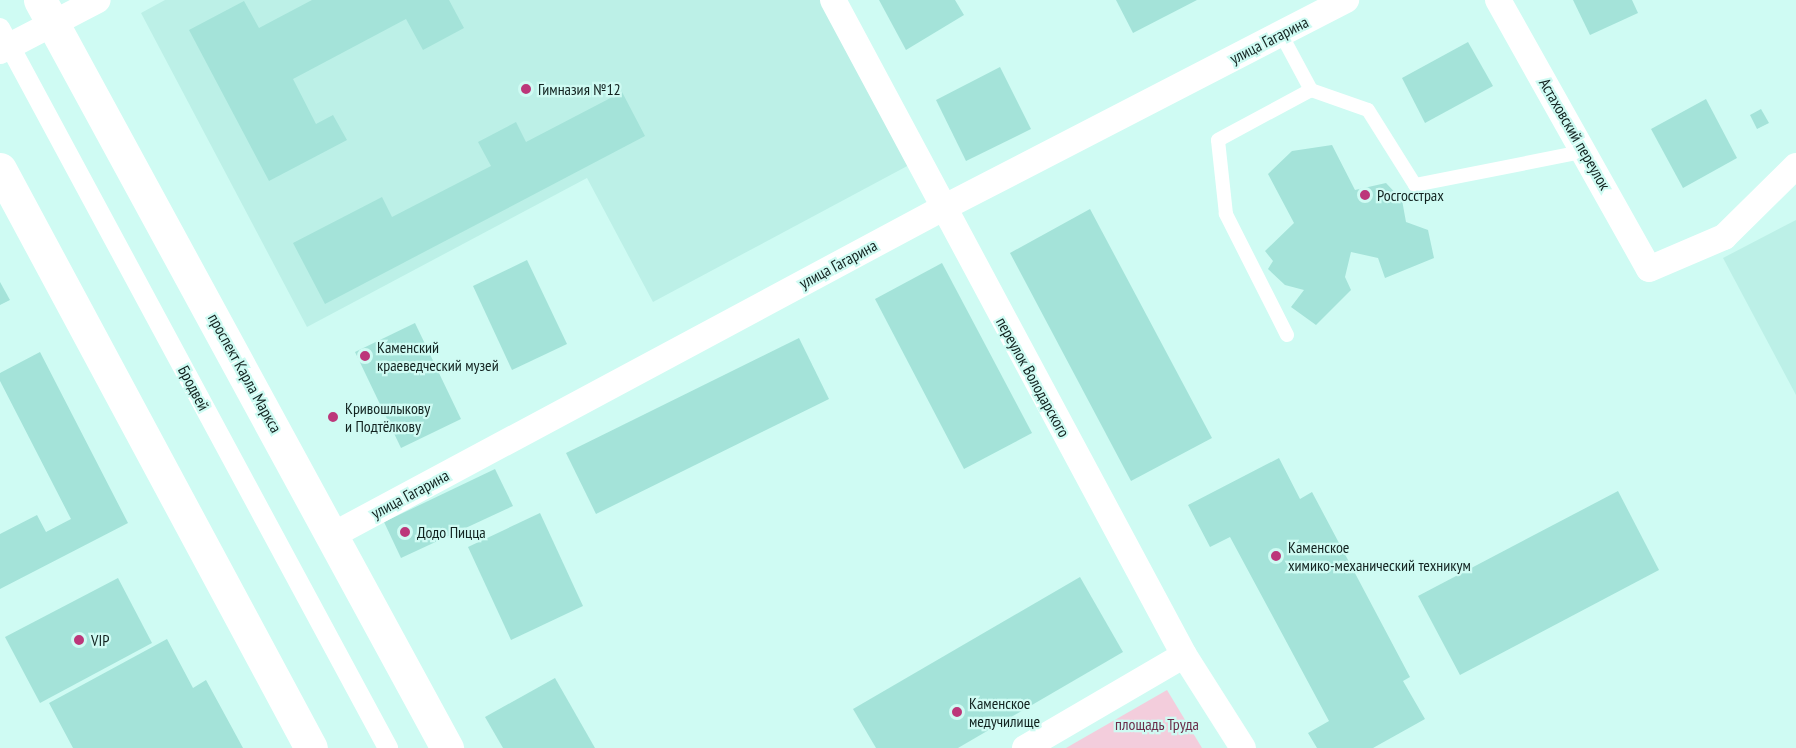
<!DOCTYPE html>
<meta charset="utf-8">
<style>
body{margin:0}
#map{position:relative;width:1796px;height:748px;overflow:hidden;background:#cffbf3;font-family:"PT Sans Narrow",sans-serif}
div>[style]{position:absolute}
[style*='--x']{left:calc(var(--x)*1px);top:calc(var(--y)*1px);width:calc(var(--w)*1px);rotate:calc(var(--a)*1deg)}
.built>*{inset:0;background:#bcf0e7}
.green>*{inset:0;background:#f3cddc}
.building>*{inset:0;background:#a4e3d9}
.service>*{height:14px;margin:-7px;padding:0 7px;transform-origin:7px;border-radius:7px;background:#fff}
.pedestrian>*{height:20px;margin:-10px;padding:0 10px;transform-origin:10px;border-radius:10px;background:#fff}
.minor>*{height:26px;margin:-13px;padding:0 13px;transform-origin:13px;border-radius:13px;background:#fff}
.tertiary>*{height:33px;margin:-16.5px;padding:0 16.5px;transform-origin:16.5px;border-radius:16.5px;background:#fff}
.dots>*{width:16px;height:16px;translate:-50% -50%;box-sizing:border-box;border:3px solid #cffbf3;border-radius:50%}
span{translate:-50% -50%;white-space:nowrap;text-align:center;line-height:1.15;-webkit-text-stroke:4.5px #cffbf3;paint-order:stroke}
.street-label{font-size:16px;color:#122320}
.poi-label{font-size:16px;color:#122320}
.left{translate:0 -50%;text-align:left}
.park-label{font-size:16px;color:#6b2d4a}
</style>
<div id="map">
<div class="built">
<div style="clip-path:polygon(165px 0,824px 0,911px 164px,653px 302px,587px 178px,307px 327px,141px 13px)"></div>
<div style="clip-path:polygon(1796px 220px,1796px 395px,1723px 258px)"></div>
</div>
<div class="green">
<div style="clip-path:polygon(1167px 690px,1202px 748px,1066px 748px)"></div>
</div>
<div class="building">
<div style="clip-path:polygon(312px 0,449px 0,464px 28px,423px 50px,406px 19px,293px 79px,316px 124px,333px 115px,347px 140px,269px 181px,189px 30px,244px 1px,259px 28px)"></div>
<div style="clip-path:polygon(879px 0,955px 0,964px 15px,906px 50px)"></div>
<div style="clip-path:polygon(1116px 0,1197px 0,1133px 33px)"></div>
<div style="clip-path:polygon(1573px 0,1632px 0,1638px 13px,1590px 35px)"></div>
<div style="clip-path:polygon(1468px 42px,1493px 86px,1425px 123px,1402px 78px)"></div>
<div style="clip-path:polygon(1000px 67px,1031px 129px,966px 161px,936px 100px)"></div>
<div style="clip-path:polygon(622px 92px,645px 136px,325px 304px,293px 243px,382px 197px,392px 217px,491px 166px,478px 142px,516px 122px,526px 142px)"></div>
<div style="clip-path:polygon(1706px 99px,1737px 158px,1683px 188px,1651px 129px)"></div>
<div style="clip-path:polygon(1761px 109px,1769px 123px,1757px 129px,1750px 115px)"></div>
<div style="clip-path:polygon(1332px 145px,1355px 190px,1386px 183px,1402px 200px,1406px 222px,1428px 230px,1434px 258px,1385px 278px,1378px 258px,1351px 252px,1345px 277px,1351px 290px,1316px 325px,1291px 307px,1304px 290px,1285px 285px,1268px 269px,1273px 261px,1265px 251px,1294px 223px,1268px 174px,1292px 151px)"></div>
<div style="clip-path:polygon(1090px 209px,1212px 438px,1131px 481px,1010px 253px)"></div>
<div style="clip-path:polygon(527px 260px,567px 344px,512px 370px,473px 286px)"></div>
<div style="clip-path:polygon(942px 263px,1032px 433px,964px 469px,875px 299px)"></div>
<div style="clip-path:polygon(0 282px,10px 300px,0 305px)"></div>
<div style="clip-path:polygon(415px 323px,461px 419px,401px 448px,355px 352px)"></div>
<div style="clip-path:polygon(799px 338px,829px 399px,596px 514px,566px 453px)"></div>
<div style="clip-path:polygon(40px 352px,128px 523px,0 589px,0 534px,37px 515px,46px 532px,71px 519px,0 381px,0 373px)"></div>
<div style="clip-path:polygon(1279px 458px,1300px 499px,1312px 492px,1410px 677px,1403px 681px,1425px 719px,1373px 748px,1317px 748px,1308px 733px,1329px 721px,1230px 537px,1210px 547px,1188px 505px)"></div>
<div style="clip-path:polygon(495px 469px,513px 506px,401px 558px,384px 522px)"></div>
<div style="clip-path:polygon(1618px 491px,1659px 570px,1460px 675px,1418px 596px)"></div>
<div style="clip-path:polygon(540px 513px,583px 606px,511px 640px,468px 547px)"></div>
<div style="clip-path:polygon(1080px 577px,1123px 652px,958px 748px,876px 748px,853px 709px)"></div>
<div style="clip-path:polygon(118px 578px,152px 643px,40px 703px,5px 637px)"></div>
<div style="clip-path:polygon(167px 639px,193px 688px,206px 680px,243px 748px,73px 748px,49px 703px)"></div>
<div style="clip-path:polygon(555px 678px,595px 748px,503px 748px,485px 717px)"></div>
</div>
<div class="service">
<div style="--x:1281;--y:34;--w:64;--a:61.8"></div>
<div style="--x:1311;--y:90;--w:60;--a:19.3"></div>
<div style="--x:1368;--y:110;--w:89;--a:57.9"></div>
<div style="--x:1415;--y:185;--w:174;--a:-11.2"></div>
<div style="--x:1287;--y:335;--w:136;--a:-116.8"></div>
<div style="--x:1226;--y:214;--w:74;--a:-96.2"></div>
<div style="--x:1218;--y:140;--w:106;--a:-28.3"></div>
</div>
<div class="pedestrian">
<div style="--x:0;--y:28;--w:818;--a:61.68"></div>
</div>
<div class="minor">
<div style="--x:833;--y:0;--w:743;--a:61.81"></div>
<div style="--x:1184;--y:655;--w:110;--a:57.6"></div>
<div style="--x:1498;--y:0;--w:308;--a:60.7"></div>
<div style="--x:1649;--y:269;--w:82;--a:-23.1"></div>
<div style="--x:1724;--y:237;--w:101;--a:-44.6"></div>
<div style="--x:0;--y:51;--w:110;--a:-27.5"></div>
<div style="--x:333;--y:535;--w:690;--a:-28.2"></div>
<div style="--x:941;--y:209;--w:456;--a:-27.3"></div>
<div style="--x:1025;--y:748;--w:184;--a:-30.3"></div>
</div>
<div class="tertiary">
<div style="--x:40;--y:0;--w:852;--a:61.45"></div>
<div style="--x:0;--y:169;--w:657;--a:61.76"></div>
</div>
<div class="dots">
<div style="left:526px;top:89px;background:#bc377a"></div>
<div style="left:1365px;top:195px;background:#bc377a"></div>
<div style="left:365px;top:356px;background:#bc377a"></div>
<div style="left:333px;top:417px;background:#bc377a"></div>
<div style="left:405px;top:532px;background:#bc377a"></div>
<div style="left:1276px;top:556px;background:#bc377a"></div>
<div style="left:79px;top:640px;background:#bc377a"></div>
<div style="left:957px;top:712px;background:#bc377a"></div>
</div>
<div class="street-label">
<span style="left:1269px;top:40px;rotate:-27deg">улица Гагарина</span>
<span style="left:1575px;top:134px;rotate:60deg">Астаховский переулок</span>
<span style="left:838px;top:264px;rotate:-28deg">улица Гагарина</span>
<span style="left:245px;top:373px;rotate:61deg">проспект Карла Маркса</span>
<span style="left:1033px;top:377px;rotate:61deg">переулок Володарского</span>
<span style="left:194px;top:388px;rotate:62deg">Бродвей</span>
<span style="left:410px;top:494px;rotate:-28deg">улица Гагарина</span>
</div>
<div class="poi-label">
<span class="left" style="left:538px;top:89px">Гимназия №12</span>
<span class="left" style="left:1377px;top:195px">Росгосстрах</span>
<span class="left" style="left:377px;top:356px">Каменский<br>краеведческий музей</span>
<span class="left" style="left:345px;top:417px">Кривошлыкову<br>и Подтёлкову</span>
<span class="left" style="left:417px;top:532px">Додо Пицца</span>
<span class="left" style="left:1288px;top:556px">Каменское<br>химико-механический техникум</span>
<span class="left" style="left:91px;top:640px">VIP</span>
<span class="left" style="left:969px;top:712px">Каменское<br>медучилище</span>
</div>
<div class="park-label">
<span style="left:1157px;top:724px">площадь Труда</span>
</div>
</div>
